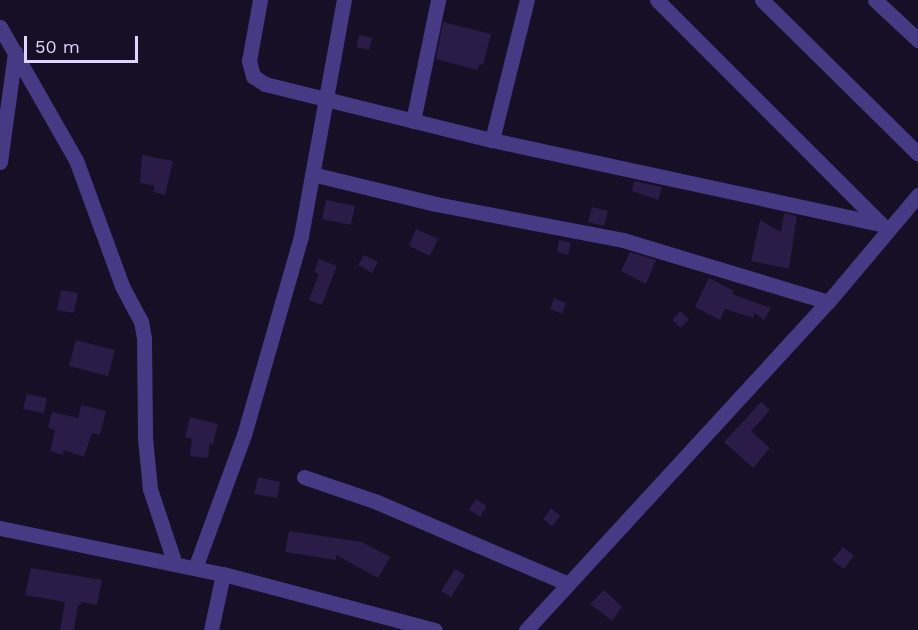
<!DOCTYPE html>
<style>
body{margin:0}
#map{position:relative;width:918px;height:630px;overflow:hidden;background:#160f26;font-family:"Work Sans",sans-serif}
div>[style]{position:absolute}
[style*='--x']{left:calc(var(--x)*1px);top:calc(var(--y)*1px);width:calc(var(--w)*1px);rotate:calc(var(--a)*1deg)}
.building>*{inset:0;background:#2a1b47}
.minor>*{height:15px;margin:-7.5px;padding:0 7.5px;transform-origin:7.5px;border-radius:7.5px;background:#473a85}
span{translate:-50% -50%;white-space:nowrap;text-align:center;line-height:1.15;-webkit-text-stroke:5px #160f26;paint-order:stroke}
.scale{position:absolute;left:24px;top:36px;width:114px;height:27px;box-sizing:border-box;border:3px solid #dfd5ff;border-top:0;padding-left:8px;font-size:18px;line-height:21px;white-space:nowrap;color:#dfd5ff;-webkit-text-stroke:4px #160f26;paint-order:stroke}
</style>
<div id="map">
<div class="building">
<div style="clip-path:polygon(443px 22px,491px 34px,483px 65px,479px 64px,478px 70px,436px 59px)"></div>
<div style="clip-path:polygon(359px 35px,372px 38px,369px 50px,356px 47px)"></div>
<div style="clip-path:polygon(142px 155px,173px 161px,165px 195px,153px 192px,155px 186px,140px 183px)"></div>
<div style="clip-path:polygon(634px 181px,662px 187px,658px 200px,632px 191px)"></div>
<div style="clip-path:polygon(326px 200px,355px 206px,351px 225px,322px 219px)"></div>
<div style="clip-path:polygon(592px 207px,608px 211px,604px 226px,588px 222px)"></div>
<div style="clip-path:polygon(784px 213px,797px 216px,789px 269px,751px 261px,760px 220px,781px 232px)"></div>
<div style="clip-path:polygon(416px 229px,438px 239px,430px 256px,409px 246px)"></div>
<div style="clip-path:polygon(559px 240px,571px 243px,568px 255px,557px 252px)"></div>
<div style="clip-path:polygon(630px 252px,656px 260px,646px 284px,621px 271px)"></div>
<div style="clip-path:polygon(364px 255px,378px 262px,372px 273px,358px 265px)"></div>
<div style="clip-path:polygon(319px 259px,337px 266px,322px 305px,309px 300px,319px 274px,314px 272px)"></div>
<div style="clip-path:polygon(709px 278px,734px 291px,732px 294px,771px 308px,764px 320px,755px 313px,753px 318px,725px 309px,720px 320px,695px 307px)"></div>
<div style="clip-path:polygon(61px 290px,78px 293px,74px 313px,57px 310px)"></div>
<div style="clip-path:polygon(554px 298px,566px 303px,562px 314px,550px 309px)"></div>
<div style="clip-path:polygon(680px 311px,689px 319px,681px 328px,672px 320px)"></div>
<div style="clip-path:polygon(76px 340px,115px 350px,108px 376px,69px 366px)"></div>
<div style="clip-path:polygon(27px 394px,47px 398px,44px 413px,23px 409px)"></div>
<div style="clip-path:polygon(761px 402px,770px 410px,751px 431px,770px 448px,753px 468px,724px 442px)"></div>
<div style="clip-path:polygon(81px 405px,106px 411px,100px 435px,92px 433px,84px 457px,64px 450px,62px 455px,50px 451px,55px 430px,48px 428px,52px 412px,78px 418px)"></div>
<div style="clip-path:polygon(190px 417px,218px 424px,213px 444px,210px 443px,208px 458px,190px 456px,192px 439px,185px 437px)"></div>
<div style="clip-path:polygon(258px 477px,280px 482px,277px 498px,254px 494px)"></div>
<div style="clip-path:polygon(476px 499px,487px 506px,480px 517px,469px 510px)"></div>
<div style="clip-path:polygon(551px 508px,560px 516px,552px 526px,543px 519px)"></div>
<div style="clip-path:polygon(289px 531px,362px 542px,390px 557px,378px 578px,336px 555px,336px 560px,285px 552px)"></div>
<div style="clip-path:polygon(843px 547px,854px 556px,844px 569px,832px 560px)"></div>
<div style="clip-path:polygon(31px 568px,102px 580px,97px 605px,81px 602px,81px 605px,78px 605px,74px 630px,60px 630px,65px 602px,25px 595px)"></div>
<div style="clip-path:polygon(455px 569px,465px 575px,451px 597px,441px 591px)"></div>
<div style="clip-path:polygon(604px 590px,622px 607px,612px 621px,590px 604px)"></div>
</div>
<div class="minor">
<div style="--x:260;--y:0;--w:62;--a:100.2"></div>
<div style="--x:249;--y:61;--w:16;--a:75"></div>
<div style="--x:253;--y:76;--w:14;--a:34"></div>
<div style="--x:265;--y:84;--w:234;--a:13.9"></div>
<div style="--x:492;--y:140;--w:398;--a:12.2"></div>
<div style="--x:657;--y:0;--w:317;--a:45"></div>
<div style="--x:762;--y:0;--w:219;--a:44.6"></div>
<div style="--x:875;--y:0;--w:59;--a:42.9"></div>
<div style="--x:0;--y:27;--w:153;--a:60.3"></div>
<div style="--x:76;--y:160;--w:134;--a:69.9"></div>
<div style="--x:122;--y:286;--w:40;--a:62"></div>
<div style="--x:141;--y:321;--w:17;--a:80"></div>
<div style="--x:144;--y:338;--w:100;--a:89.4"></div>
<div style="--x:145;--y:438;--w:51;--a:84.4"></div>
<div style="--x:150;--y:489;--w:79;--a:71.6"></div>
<div style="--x:413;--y:121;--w:124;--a:-78.3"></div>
<div style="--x:492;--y:140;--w:144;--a:-76"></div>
<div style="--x:0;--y:162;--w:111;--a:-82.2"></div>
<div style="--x:312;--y:174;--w:128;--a:13.6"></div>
<div style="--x:436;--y:204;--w:190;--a:10.9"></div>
<div style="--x:623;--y:240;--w:214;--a:16.8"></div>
<div style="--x:304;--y:477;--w:77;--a:18.9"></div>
<div style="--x:377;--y:502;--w:208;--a:23.2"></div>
<div style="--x:0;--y:528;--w:228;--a:11.7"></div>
<div style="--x:223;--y:574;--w:219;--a:14.8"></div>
<div style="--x:195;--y:568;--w:142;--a:-69.8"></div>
<div style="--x:244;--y:435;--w:207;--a:-74"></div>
<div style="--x:301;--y:236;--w:240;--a:-79.7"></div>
<div style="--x:211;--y:630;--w:57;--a:-77.9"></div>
<div style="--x:526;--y:630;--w:446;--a:-47.4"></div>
<div style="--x:828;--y:302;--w:140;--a:-49.9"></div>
</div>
<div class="scale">50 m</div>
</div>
